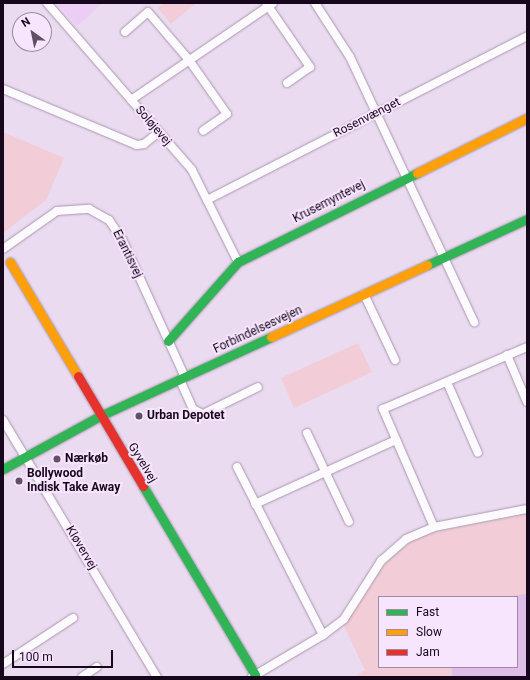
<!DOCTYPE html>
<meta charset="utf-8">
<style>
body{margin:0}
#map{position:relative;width:530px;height:680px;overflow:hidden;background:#ebdbf1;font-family:Roboto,sans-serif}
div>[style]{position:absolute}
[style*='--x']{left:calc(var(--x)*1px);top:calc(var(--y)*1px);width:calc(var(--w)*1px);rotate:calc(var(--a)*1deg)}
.built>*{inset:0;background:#ebcdf5}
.green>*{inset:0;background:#f2ccd6}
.water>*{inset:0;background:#debde9}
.roads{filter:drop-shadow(0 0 1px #a798ad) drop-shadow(0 0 1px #a798ad)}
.street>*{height:8px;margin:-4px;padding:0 4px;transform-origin:4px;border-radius:4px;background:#fcfafd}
.fast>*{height:9px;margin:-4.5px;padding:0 4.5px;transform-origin:4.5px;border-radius:4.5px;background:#30b455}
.slow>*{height:9px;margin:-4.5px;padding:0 4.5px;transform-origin:4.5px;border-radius:4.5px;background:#ff9f0a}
.jam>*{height:9px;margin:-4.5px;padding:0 4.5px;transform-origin:4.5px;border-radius:4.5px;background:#e5322d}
.dots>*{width:11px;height:11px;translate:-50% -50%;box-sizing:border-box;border:2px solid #f7e4fd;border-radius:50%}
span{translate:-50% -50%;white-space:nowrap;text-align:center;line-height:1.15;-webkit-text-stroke:4px #f7e4fd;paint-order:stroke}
.street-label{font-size:12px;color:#17071c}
.poi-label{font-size:12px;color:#17071c;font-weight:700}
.left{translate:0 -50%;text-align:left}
.frame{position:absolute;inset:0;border:4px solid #17071c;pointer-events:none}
.legend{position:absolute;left:378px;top:596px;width:140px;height:72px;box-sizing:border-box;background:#f7e4fd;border:1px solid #9d8ca3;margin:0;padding:5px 7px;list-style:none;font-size:12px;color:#17071c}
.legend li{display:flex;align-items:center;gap:8px;height:20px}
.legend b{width:20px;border:1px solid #9d8ca3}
.north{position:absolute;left:12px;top:12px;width:40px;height:40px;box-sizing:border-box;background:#f7e4fd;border:1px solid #9d8ca3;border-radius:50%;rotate:327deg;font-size:11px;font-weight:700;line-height:16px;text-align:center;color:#17071c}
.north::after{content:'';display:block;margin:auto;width:14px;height:18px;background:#615167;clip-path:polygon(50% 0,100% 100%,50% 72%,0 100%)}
.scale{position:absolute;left:12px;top:650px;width:101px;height:18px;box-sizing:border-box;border:2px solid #17071c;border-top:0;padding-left:5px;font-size:12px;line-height:14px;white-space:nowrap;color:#17071c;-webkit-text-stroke:3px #f7e4fd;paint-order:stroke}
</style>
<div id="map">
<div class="built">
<div style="clip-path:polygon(57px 3px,103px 3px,77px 26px)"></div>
</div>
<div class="green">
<div style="clip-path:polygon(163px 3px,196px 3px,171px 24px,158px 8px)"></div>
<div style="clip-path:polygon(3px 132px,64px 158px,46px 200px,3px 233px)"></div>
<div style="clip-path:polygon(358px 343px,372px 372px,294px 408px,281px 378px)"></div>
<div style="clip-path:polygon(evenodd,527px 514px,527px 677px,354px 677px,365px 670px,344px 626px,386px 562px,413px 540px,430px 533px,527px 514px,379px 597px,517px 597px,517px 667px,379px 667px,379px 597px)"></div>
</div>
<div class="water">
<div style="clip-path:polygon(527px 594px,527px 677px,452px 677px,452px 667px,517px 667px,517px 597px,503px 597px)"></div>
</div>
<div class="roads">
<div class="street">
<div style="--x:47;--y:3;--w:221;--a:49"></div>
<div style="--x:192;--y:170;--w:103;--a:63.4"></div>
<div style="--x:266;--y:3;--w:78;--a:55.5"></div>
<div style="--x:310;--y:67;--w:28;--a:145"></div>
<div style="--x:315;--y:3;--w:64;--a:57.1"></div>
<div style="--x:350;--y:57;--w:293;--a:64.9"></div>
<div style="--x:125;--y:32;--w:30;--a:-41"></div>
<div style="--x:148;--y:12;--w:63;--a:49.5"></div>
<div style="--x:189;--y:60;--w:66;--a:54.9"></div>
<div style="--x:227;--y:114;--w:29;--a:145"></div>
<div style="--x:3;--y:89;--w:145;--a:22.7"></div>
<div style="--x:137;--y:145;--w:7;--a:-8"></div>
<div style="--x:144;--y:144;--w:19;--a:-39"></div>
<div style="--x:131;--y:100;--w:172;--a:-34.3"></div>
<div style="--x:207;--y:200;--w:360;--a:-27.1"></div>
<div style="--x:3;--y:249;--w:66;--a:-35.1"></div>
<div style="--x:57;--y:211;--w:32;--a:-4"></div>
<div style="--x:89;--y:209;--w:23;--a:29"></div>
<div style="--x:109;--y:220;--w:23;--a:56"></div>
<div style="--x:122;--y:239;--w:152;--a:65.5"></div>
<div style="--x:364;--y:294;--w:73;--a:64.8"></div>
<div style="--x:507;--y:355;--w:51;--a:66.9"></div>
<div style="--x:180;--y:380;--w:32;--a:66"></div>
<div style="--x:193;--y:409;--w:11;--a:27"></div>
<div style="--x:203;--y:414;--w:61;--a:-26.1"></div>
<div style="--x:447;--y:382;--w:77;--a:66.4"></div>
<div style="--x:3;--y:420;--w:300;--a:59.1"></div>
<div style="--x:307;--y:433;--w:98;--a:64.7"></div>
<div style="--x:237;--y:467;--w:189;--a:62.9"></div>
<div style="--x:255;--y:504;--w:155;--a:-24.4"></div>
<div style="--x:434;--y:527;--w:129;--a:-113.4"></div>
<div style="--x:383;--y:409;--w:157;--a:-23.3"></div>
<div style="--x:3;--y:664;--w:84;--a:-33.3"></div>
<div style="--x:82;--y:677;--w:18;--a:-34"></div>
<div style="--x:252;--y:677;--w:82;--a:-30.6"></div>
<div style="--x:323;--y:635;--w:26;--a:-37"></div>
<div style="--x:344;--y:619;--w:69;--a:-57.5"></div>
<div style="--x:381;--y:561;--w:33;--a:-41"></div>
<div style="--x:406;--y:539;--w:30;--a:-23"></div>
<div style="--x:434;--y:527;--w:95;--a:-11"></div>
</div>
<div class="fast">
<div style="--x:427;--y:265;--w:110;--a:-24.7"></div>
<div style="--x:168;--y:341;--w:106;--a:-48.5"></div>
<div style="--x:238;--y:262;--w:200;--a:-26.4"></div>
<div style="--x:3;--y:469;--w:111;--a:-28.7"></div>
<div style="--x:100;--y:416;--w:188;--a:-24.8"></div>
<div style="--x:143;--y:486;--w:220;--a:59.3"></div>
</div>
<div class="slow">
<div style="--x:417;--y:173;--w:123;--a:-26.6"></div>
<div style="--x:10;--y:262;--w:133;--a:59.2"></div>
<div style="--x:271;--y:337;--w:172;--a:-24.8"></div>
</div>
<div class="jam">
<div style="--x:78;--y:376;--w:128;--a:59.4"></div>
</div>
</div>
<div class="dots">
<div style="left:139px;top:416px;background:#615167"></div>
<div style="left:57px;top:459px;background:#615167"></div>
<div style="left:19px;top:481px;background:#615167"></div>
</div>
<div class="street-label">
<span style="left:367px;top:118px;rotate:-27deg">Rosenvænget</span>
<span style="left:153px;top:126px;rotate:49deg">Soløjevej</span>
<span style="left:329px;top:202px;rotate:-27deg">Krusemyntevej</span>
<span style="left:127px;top:254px;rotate:64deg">Erantisvej</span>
<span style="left:258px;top:330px;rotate:-25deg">Forbindelsesvejen</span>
<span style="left:142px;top:463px;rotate:59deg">Gyvelvej</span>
<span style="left:81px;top:548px;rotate:59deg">Kløvervej</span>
</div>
<div class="poi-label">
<span class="left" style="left:147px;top:416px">Urban Depotet</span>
<span class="left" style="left:65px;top:459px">Nærkøb</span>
<span class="left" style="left:27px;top:481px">Bollywood<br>Indisk Take Away</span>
</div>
<div class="frame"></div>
<ul class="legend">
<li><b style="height:5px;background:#30b455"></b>Fast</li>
<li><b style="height:5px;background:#ff9f0a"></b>Slow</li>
<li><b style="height:5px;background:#e5322d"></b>Jam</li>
</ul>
<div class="north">N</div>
<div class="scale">100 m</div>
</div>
